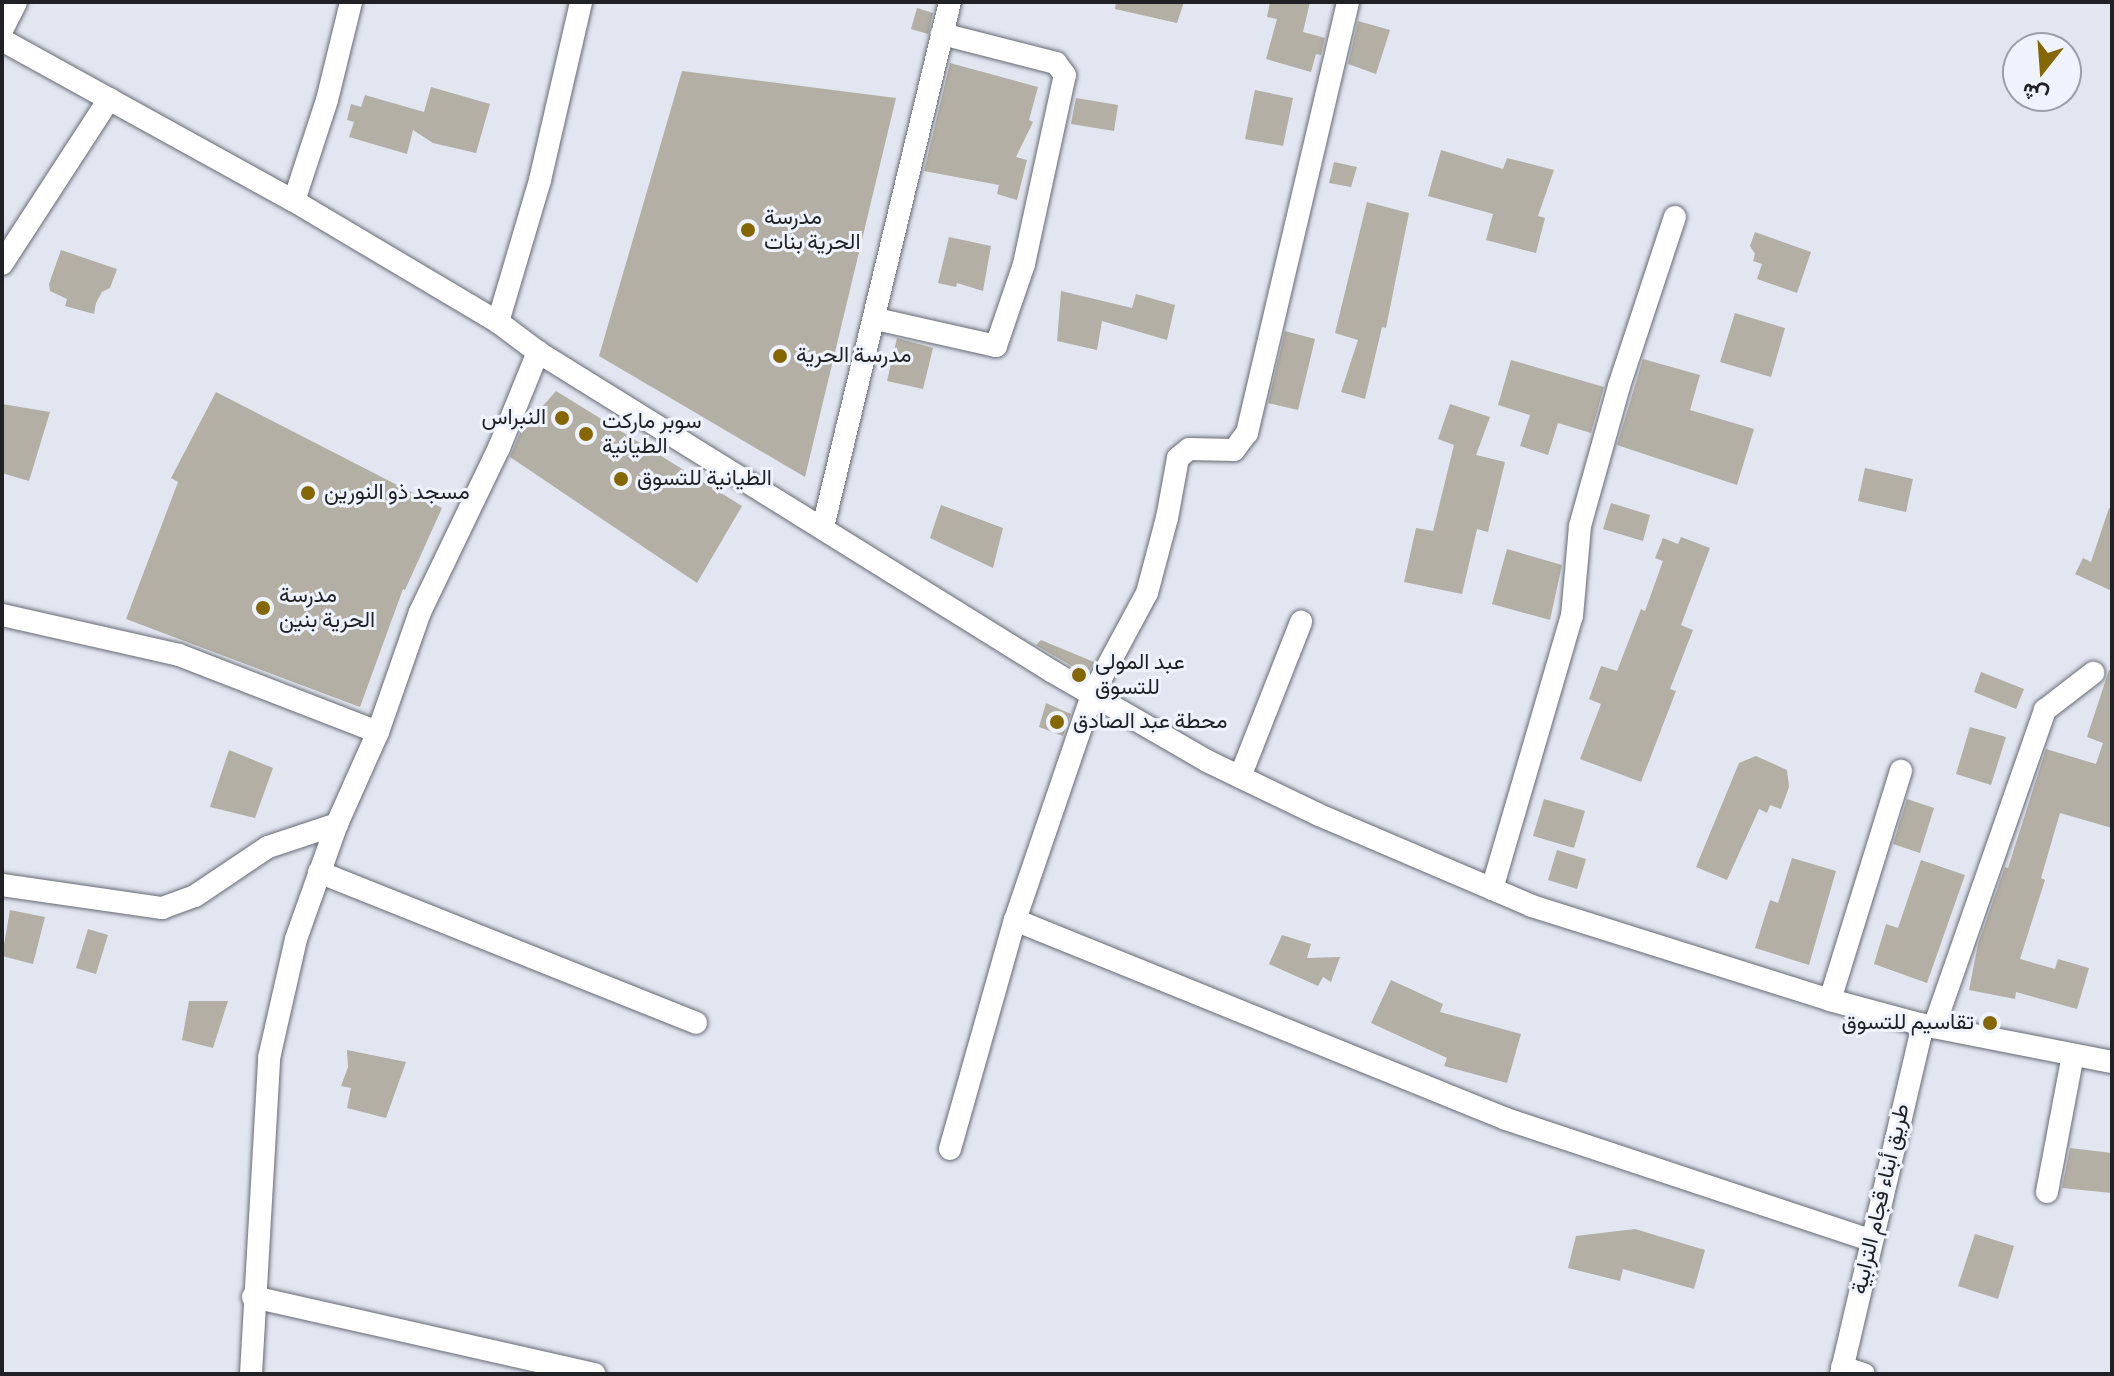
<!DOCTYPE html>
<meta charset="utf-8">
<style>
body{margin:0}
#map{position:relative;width:2114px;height:1376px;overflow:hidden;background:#e1e6f1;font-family:"Source Sans 3",Vazirmatn,sans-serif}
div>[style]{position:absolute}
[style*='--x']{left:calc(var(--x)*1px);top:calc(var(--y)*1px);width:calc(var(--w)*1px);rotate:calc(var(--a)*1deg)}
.building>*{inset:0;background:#b3afa5}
.roads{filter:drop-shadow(0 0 2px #666a73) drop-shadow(0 0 2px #666a73)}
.minor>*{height:22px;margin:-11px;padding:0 11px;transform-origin:11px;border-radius:11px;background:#fff}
.dots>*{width:22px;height:22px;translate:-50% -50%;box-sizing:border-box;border:4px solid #eef3fe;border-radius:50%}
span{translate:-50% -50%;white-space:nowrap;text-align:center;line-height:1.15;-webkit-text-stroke:6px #eef3fe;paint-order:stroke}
.poi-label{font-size:22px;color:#1f2125}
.left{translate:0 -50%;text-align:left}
.right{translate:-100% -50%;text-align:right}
.street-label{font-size:22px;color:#1f2125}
.frame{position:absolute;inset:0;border:4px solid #1f2125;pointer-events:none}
.north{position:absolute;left:2002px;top:32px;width:80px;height:80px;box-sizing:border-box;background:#eef3fe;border:2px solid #9b9fa7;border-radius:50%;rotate:197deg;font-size:22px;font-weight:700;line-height:32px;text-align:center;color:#1f2125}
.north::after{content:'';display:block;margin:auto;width:28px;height:36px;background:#856701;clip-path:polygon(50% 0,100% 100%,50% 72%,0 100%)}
</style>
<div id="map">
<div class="building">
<div style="clip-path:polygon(1116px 2px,1184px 2px,1177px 23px,1115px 9px)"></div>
<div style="clip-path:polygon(1270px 2px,1310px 2px,1303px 32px,1325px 38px,1321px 55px,1316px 54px,1311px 72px,1266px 59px,1277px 19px,1267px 17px)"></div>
<div style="clip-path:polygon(917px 8px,933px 13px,928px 34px,911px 29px)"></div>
<div style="clip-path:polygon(1358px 21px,1390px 30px,1376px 74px,1348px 64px)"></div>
<div style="clip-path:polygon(950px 63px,1038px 87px,1029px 120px,1033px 122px,1016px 157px,1027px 160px,1017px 200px,997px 194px,999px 185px,924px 171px)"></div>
<div style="clip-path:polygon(682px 71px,896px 98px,805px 477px,599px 356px)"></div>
<div style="clip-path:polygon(431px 87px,490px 104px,476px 153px,433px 143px,413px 130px,407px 154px,349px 137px,354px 122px,347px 120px,351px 104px,361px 107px,365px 95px,424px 112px)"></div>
<div style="clip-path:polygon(1255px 90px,1293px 98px,1283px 146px,1245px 139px)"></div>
<div style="clip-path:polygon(1076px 98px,1118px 105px,1114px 131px,1071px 124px)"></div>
<div style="clip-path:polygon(1441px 150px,1503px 169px,1507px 158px,1554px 170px,1538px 216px,1545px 218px,1536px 253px,1486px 240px,1493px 214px,1428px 196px)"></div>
<div style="clip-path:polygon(1334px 162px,1357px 167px,1351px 187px,1329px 183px)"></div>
<div style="clip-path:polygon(1367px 202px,1409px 213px,1386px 328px,1382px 327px,1365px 399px,1341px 392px,1358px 340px,1335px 333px)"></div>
<div style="clip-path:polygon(1755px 232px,1811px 252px,1797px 293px,1757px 279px,1762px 264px,1753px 261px,1755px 254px,1750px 246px)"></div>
<div style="clip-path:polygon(949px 237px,991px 246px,983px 291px,957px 283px,956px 287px,938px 283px)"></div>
<div style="clip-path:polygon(61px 250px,117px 269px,110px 288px,102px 292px,96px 303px,94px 314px,65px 306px,67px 299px,50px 291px,49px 284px)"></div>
<div style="clip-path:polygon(1061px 291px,1132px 308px,1136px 294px,1175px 305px,1167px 340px,1102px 321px,1097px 350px,1057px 341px)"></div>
<div style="clip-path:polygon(1735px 313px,1785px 328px,1771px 377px,1720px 362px)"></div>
<div style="clip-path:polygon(1285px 331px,1315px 339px,1298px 410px,1268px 403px)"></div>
<div style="clip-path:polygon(897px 338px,933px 348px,923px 389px,887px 381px)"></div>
<div style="clip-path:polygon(1643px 359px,1700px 375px,1690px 410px,1754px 429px,1737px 485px,1617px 445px)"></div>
<div style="clip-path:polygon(1511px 360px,1604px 387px,1591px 433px,1558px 423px,1548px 455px,1520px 446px,1530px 415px,1498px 405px)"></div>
<div style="clip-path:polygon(556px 391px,742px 506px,697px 583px,510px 457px,521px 431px)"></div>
<div style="clip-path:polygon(216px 392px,442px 508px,405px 590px,403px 589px,360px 707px,126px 619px,178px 482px,171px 478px)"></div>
<div style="clip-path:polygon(2px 404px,50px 412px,29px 481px,2px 473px)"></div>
<div style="clip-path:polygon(1450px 404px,1490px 417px,1476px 455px,1505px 462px,1488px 532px,1477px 529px,1462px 594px,1404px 582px,1416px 528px,1433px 531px,1454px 445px,1438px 439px)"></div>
<div style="clip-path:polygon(1865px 468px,1913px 479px,1906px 512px,1858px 501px)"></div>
<div style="clip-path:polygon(1611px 503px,1650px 515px,1643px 541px,1603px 529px)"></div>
<div style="clip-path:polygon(941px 505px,1003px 528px,993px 568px,930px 538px)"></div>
<div style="clip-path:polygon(2109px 508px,2112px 509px,2112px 591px,2075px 574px,2083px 558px,2091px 562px)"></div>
<div style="clip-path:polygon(1681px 537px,1710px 548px,1681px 625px,1693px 630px,1670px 689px,1676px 691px,1641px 782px,1580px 759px,1601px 704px,1589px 699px,1601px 666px,1617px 671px,1641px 609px,1645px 611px,1663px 561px,1655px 558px,1663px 538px,1678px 544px)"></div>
<div style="clip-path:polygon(1507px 549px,1562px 565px,1550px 620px,1492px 604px)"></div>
<div style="clip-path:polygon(1041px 640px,1094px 662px,1087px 675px,1036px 645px)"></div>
<div style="clip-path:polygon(2109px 670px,2112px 670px,2112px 828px,2060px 813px,2041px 878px,2045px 880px,2020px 959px,2055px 969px,2058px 959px,2089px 968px,2077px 1009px,2016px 992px,2015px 999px,1969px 990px,1978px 944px,2005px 867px,2008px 868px,2046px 749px,2096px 764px,2103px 743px,2087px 737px)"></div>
<div style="clip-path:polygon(1981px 672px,2024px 689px,2016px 709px,1974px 692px)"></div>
<div style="clip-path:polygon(1046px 703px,1071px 714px,1063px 736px,1039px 727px)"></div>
<div style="clip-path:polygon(1970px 727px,2006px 737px,1991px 785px,1956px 774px)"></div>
<div style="clip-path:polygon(229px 750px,273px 768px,255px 818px,210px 807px)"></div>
<div style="clip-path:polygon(1756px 756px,1787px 770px,1789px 787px,1781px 809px,1770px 805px,1767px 813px,1759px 809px,1727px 880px,1696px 867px,1739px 763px)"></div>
<div style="clip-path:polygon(1544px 799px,1585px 811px,1574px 848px,1533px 836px)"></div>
<div style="clip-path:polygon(1907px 799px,1934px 808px,1920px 853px,1893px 844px)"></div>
<div style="clip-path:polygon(1557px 850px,1586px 859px,1577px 889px,1548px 880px)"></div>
<div style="clip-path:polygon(1792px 858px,1836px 871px,1809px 965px,1755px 948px,1770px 900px,1778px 903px)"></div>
<div style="clip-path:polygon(1921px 860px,1965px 875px,1927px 983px,1874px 964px,1886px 924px,1898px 928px)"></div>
<div style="clip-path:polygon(10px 910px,45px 917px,33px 964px,2px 956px)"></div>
<div style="clip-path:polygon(88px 929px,108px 935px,96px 974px,76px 968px)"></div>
<div style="clip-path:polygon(1282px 935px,1311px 944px,1307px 958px,1340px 957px,1331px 982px,1323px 977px,1318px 986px,1269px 964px)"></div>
<div style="clip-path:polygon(1391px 980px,1443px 1004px,1440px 1012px,1521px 1034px,1507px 1083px,1444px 1066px,1447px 1058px,1371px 1023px)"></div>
<div style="clip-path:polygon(189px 1001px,228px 1001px,213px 1048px,182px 1040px)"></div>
<div style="clip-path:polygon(347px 1050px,406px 1062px,386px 1118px,347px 1108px,351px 1088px,341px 1086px,348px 1067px)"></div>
<div style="clip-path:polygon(2070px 1148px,2112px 1153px,2112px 1193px,2062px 1188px)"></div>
<div style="clip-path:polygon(1635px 1229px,1705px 1250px,1694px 1289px,1623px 1269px,1620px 1281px,1568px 1268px,1576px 1236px)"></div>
<div style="clip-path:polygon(1975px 1234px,2014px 1246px,1998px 1299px,1958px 1286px)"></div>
</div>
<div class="roads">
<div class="minor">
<div style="--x:2;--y:30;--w:31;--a:-63"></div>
<div style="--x:2;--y:40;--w:333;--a:28.9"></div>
<div style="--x:294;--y:201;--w:237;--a:30.7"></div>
<div style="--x:498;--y:322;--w:50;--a:36.9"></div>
<div style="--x:538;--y:352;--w:606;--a:31.86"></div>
<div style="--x:1053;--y:672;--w:178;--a:30"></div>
<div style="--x:1207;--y:761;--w:124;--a:25.7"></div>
<div style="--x:1319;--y:815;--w:232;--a:23.1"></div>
<div style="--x:1532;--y:906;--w:312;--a:17.5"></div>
<div style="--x:1830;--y:1000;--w:96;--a:15"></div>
<div style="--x:1923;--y:1025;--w:193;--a:11.1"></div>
<div style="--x:294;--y:201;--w:106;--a:-71.9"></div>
<div style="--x:327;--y:100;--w:101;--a:-76.2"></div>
<div style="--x:2;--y:264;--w:197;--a:-57"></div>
<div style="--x:876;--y:319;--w:123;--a:12.7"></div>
<div style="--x:996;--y:346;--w:87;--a:-71.1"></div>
<div style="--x:1024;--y:264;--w:193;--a:-77.8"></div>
<div style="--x:1065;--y:75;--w:15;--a:-127"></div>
<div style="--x:1056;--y:63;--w:118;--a:-165.7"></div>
<div style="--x:498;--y:322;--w:148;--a:-73.5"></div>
<div style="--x:540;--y:180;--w:183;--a:-77"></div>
<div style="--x:823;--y:527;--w:540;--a:-76.4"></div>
<div style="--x:2;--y:615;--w:181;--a:12.7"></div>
<div style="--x:179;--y:655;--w:213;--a:21.2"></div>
<div style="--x:1240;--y:777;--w:167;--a:-68.5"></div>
<div style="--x:319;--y:872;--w:406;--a:21.8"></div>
<div style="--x:2;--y:885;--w:162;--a:8.2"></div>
<div style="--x:162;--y:908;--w:35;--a:-20"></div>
<div style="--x:195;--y:896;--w:88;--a:-33.9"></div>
<div style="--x:268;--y:847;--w:73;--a:-18.4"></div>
<div style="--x:1492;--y:889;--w:284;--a:-73.7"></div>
<div style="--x:1572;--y:616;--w:90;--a:-84.9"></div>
<div style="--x:1580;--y:526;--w:145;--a:-74.4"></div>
<div style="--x:1619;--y:386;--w:178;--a:-71.7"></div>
<div style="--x:1015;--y:920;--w:530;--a:22.06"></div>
<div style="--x:1506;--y:1119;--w:384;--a:18.4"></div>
<div style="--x:1830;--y:1000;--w:240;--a:-72.8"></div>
<div style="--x:1934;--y:1027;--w:336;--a:-70.7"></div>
<div style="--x:2045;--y:710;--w:61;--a:-37.6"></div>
<div style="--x:950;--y:1149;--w:238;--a:-74.2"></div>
<div style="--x:1015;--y:920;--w:238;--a:-71.1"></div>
<div style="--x:1092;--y:695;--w:116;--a:-61.7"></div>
<div style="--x:1147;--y:593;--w:78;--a:-75.1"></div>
<div style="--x:1167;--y:518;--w:61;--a:-79.6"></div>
<div style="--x:1178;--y:458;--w:14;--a:-39"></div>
<div style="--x:1189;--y:449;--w:45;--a:1.3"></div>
<div style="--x:1234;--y:450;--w:21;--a:-53"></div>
<div style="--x:1247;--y:433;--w:443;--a:-76.8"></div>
<div style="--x:2047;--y:1192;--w:139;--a:-79.3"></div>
<div style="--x:253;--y:1297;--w:350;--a:12.7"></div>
<div style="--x:1842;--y:1367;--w:23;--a:18"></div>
<div style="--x:251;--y:1374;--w:317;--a:-86.7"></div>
<div style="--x:269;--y:1058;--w:122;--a:-77.2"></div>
<div style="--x:296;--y:939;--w:122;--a:-70.4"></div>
<div style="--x:337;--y:824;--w:101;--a:-66"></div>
<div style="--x:378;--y:732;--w:127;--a:-70.7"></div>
<div style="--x:420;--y:612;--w:182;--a:-64.3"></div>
<div style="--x:499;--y:448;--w:104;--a:-67.9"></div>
<div style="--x:1841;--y:1374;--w:359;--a:-76.8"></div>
</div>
</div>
<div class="dots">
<div style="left:748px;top:230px;background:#856701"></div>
<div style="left:780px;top:356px;background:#856701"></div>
<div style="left:562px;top:418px;background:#856701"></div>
<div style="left:586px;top:434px;background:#856701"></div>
<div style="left:621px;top:479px;background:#856701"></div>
<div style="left:308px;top:493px;background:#856701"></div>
<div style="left:263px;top:608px;background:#856701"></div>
<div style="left:1079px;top:675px;background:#856701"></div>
<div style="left:1057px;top:722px;background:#856701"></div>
<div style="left:1990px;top:1023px;background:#856701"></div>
</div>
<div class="poi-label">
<span class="left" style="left:764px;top:230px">مدرسة<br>الحرية بنات</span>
<span class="left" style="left:796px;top:356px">مدرسة الحرية</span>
<span class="right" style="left:546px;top:418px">النبراس</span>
<span class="left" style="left:602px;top:434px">سوبر ماركت<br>الطيانية</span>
<span class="left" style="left:637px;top:479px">الطيانية للتسوق</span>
<span class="left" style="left:324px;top:493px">مسجد ذو النورين</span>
<span class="left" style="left:279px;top:608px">مدرسة<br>الحرية بنين</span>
<span class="left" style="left:1095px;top:675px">عبد المولى<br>للتسوق</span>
<span class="left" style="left:1073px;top:722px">محطة عبد الصادق</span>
<span class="right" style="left:1974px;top:1023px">تقاسيم للتسوق</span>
</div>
<div class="street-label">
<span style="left:1881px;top:1199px;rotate:-77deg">طريق أبناء قجام الترابية</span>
</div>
<div class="frame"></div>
<div class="north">ش</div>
</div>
